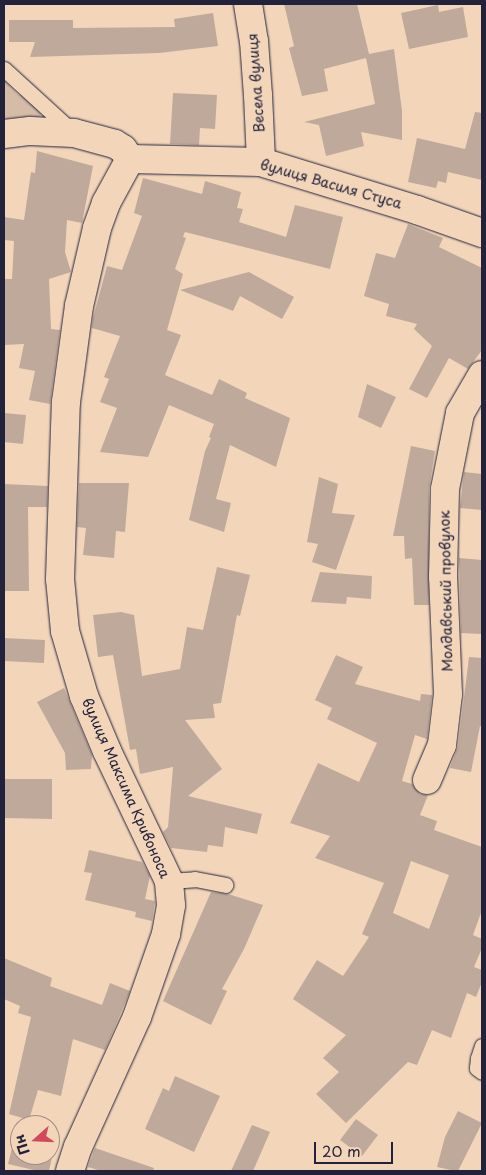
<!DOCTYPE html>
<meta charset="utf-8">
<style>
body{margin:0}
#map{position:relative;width:486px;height:1175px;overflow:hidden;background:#f3d6ba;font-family:"Playpen Sans",sans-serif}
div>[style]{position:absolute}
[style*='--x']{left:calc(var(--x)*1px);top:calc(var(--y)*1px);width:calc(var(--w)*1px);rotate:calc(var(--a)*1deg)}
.green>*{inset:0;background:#d5bca7}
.building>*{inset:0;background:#bfa99b}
.roads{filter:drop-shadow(0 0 1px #22223b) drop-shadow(0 0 1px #22223b)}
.lane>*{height:15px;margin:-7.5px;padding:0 7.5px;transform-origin:7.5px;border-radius:7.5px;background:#f3d6ba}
.street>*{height:28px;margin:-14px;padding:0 14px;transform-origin:14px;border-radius:14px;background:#f3d6ba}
span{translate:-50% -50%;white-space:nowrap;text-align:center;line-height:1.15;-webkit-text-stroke:4px #f3d6ba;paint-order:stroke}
.street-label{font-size:14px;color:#22223b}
.frame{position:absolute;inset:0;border:5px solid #22223b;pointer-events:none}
.north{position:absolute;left:10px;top:1115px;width:50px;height:50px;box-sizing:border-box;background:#f3d6ba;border:1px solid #9f8e87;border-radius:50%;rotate:250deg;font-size:14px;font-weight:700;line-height:20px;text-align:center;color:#22223b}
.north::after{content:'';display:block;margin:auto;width:18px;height:22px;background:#d1495b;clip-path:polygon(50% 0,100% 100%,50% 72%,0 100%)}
.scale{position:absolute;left:314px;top:1142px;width:79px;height:22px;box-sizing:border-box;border:2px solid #22223b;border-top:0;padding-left:6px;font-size:15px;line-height:18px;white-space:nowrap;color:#22223b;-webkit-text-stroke:4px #f3d6ba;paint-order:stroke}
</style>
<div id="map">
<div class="green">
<div style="clip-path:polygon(4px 80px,17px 94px,25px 97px,42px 111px,39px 117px,4px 119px)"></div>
</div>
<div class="building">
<div style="clip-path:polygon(284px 4px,357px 4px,369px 54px,394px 49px,402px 111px,402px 140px,361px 132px,364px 146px,326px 156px,319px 125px,304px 122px,375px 104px,366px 58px,324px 69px,328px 91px,302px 96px,289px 48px,294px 46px)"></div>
<div style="clip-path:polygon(438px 5px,439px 12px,463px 7px,468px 37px,409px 49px,401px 13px)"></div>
<div style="clip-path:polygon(213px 13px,218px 46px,159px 53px,30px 57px,35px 42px,9px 42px,9px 20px,73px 20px,73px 28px,175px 27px,174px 19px)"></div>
<div style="clip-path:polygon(173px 93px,217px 95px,215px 129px,200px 128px,199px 145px,170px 144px)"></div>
<div style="clip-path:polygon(475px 112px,482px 113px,482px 180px,448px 172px,446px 183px,438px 181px,436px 188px,408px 182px,417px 138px,465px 149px)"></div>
<div style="clip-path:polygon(37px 151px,93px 166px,82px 223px,67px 220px,65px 252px,71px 272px,49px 279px,51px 329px,60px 330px,50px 404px,29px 400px,35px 371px,19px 368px,24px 344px,4px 345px,4px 279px,12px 279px,14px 241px,4px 240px,4px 217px,24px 220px,31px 172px,35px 173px)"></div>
<div style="clip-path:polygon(143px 178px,202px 194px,205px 181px,241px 192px,237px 208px,243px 209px,239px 222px,286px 237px,295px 205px,343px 217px,330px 269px,185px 232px,183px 237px,186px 238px,175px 269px,183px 274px,167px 330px,181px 335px,165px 375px,212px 395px,219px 379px,247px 393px,245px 398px,290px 418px,276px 467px,230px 445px,216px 499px,231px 503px,224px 532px,189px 520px,205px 451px,211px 438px,209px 437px,214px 424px,169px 405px,148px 457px,100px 452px,117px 408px,100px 402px,109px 379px,104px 377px,120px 336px,92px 328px,93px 318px,107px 266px,122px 270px,142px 216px,134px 213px)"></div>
<div style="clip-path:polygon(408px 224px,443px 238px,439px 247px,482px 268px,482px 350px,468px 369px,449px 358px,427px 398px,409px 389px,432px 346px,414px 329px,417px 324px,386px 316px,389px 304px,364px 296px,376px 253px,395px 258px)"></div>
<div style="clip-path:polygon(249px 272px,294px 297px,282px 319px,240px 296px,233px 311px,180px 290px)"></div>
<div style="clip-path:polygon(367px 384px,396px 397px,381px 428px,358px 417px)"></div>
<div style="clip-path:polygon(4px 413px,26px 415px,23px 444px,4px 442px)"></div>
<div style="clip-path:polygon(411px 446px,435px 451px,429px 489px,429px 605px,414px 605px,412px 558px,405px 559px,404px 536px,393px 536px)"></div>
<div style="clip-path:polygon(464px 472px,482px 474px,482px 510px,460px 508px)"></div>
<div style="clip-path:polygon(319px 477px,338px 484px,332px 513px,355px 515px,336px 570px,312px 562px,318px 544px,307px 542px)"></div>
<div style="clip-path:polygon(79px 483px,129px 483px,125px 532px,116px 531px,114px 558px,83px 555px,86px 528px,77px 527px)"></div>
<div style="clip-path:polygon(4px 484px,48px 486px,47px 507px,28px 507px,29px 591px,4px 591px)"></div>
<div style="clip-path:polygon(459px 558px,482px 560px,482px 634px,461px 633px)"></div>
<div style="clip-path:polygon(217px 567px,250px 575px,240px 616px,237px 615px,221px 703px,213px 704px,215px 718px,185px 720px,222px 769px,188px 796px,262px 814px,257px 834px,225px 827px,223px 847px,208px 845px,207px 852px,171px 848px,163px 832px,168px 827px,173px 767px,140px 774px,136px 749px,130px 750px,113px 655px,98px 657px,93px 615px,121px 612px,134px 615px,142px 676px,180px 669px,187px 627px,203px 630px)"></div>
<div style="clip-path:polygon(320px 572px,372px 576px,371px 599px,347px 597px,346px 604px,311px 602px)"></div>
<div style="clip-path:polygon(4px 638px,45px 640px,44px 663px,4px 661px)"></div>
<div style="clip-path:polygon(evenodd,336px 655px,363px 667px,355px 684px,420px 701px,421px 694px,432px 695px,427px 739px,415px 735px,402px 781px,412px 784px,420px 794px,428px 795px,420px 815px,437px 821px,434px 830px,482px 847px,482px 910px,473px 935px,482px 939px,482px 948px,474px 967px,482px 970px,482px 982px,476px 997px,467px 993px,451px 1038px,432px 1030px,417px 1065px,408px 1062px,346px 1123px,316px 1094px,339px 1072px,323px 1058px,346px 1035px,293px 999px,317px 960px,343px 976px,369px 937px,362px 934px,384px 883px,315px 858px,330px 836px,290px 823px,318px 763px,359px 782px,377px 743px,327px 719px,332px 708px,315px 700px,336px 655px,411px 861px,449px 875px,429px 929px,393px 913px,411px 861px)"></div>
<div style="clip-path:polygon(469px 657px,482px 658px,482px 727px,480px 726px,471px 772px,450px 768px,458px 747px)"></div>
<div style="clip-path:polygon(64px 688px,92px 755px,91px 769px,66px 770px,65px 753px,37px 702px)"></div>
<div style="clip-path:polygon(4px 779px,52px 779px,52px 819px,4px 818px)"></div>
<div style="clip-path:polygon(89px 850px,142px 862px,150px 876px,145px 899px,155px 901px,152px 921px,135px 917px,136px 912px,85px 900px,92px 873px,84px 872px)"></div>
<div style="clip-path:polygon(211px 892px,228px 894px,263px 905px,244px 949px,222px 989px,227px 991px,211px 1025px,163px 1001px)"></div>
<div style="clip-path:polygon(4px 958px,52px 978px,50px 986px,102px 1005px,110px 983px,130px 991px,105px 1050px,73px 1039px,61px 1096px,38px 1090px,29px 1120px,9px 1114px,31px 1017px,18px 1013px,20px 1006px,4px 999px)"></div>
<div style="clip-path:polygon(175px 1076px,220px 1096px,194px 1152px,145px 1129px,163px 1088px,169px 1091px)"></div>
<div style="clip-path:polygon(458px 1111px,482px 1123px,458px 1171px,455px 1171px,437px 1167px,445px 1137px)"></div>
<div style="clip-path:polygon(356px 1119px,378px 1135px,362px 1156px,340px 1140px)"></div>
<div style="clip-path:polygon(252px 1125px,270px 1132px,253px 1171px,231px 1171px)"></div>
<div style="clip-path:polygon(13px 1144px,20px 1145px,20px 1155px,50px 1155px,50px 1152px,53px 1153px,49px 1171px,38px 1171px,8px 1164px)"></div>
<div style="clip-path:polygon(95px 1148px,154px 1168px,153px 1171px,101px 1171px,88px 1167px)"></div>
</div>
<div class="roads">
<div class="lane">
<div style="--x:4;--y:69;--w:93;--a:42.4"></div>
<div style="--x:169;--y:881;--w:26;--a:-4"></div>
<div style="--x:195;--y:879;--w:31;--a:11"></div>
<div style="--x:482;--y:1046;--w:13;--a:108"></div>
<div style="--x:478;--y:1058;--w:10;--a:96"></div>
<div style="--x:477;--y:1068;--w:6;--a:39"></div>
</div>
<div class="street">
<div style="--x:248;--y:4;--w:37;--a:81"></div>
<div style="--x:254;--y:41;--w:54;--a:85.8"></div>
<div style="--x:258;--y:95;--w:67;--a:87.4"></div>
<div style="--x:4;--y:134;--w:26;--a:-7"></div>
<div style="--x:30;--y:131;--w:44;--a:2.6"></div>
<div style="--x:74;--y:133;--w:42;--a:15"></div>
<div style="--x:115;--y:144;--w:9;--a:32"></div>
<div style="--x:123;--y:149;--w:12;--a:55"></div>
<div style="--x:130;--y:159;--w:131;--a:1.3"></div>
<div style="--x:261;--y:162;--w:163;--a:17.1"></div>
<div style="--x:417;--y:210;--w:69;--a:19.5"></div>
<div style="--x:427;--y:780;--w:38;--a:-67"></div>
<div style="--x:442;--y:745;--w:51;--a:-83.3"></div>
<div style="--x:448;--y:694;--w:117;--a:-92.4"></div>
<div style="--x:443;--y:577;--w:88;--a:-88.7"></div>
<div style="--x:445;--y:489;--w:77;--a:-78.8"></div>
<div style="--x:460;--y:413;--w:44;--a:-59.9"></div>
<div style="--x:70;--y:1171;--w:25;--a:-72"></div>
<div style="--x:78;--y:1147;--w:143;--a:-65.6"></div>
<div style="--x:137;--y:1017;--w:88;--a:-70.7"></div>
<div style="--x:166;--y:934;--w:29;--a:-80"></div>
<div style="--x:171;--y:905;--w:24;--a:-95"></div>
<div style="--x:169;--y:881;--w:144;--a:-115.5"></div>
<div style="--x:107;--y:751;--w:60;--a:-112.7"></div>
<div style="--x:84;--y:696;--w:68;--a:-106.3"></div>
<div style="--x:65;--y:631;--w:52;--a:-95.5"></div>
<div style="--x:60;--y:579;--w:177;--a:-88.1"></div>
<div style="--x:66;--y:402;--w:97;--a:-82.3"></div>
<div style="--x:79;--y:306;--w:80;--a:-77"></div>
<div style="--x:97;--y:228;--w:27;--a:-70"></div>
<div style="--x:106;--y:203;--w:50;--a:-61.4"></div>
</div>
</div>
<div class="street-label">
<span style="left:256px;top:83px;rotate:-94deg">Весела вулиця</span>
<span style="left:331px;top:184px;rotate:16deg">вулиця Василя Стуса</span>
<span style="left:446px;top:591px;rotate:-91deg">Молдавський провулок</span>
<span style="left:126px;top:788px;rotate:66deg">вулиця Максима Кривоноса</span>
</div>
<div class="frame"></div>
<div class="north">Пн</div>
<div class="scale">20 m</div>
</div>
